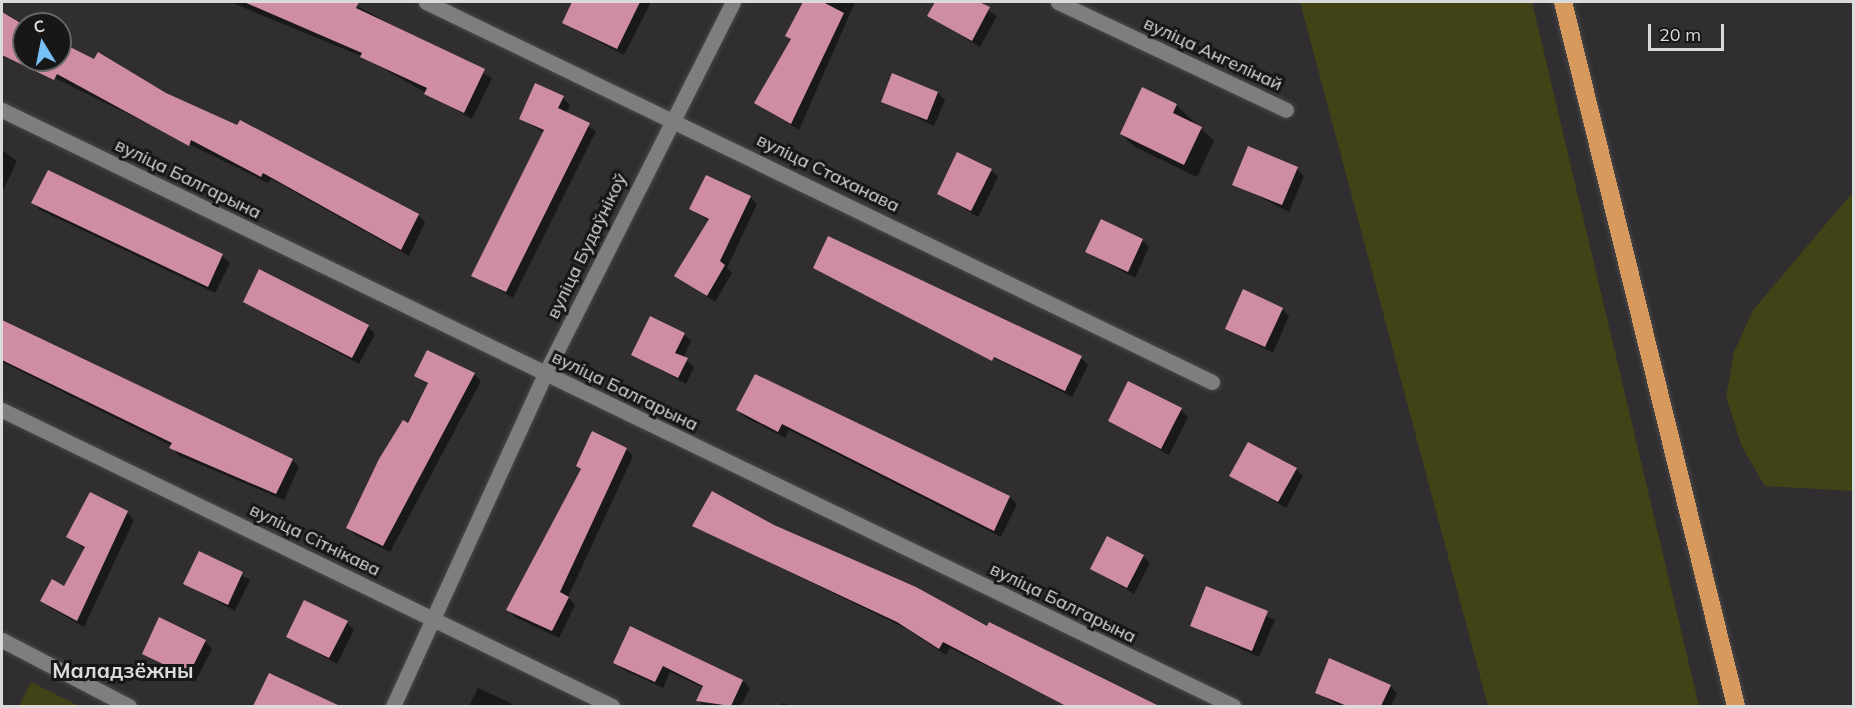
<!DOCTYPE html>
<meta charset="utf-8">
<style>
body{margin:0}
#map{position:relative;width:1855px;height:708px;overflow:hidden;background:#302e31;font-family:Mulish,sans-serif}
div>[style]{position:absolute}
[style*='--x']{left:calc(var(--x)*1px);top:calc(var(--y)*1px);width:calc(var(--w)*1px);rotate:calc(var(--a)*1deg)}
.green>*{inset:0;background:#414215}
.shadow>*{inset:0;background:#0007}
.building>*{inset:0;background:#cf8da2}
.roads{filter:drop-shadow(0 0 2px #4b494b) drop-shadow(0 0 2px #4b494b)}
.minor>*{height:15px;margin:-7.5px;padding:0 7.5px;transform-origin:7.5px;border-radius:7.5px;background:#807d80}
.highway>*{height:18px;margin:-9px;padding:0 9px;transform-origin:9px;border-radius:9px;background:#d79a5c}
span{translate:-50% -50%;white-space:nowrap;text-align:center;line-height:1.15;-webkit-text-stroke:6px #181718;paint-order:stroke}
.street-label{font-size:18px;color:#dbdadb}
.quarter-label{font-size:21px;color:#dcdadd;font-weight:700}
.frame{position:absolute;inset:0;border:3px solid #dbdadb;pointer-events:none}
.north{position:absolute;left:12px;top:12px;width:60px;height:60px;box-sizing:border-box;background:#181718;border:2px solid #666566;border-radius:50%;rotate:350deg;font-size:16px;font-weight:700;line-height:24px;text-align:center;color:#dbdadb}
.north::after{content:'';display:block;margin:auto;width:21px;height:27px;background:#75c0f6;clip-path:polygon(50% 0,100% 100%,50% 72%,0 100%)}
.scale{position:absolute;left:1648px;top:24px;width:76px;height:27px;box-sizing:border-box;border:3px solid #dbdadb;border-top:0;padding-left:8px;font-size:18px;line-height:21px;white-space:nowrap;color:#dbdadb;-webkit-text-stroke:4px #181718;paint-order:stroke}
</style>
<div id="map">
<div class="green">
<div style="clip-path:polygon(1300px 2px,1532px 2px,1699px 706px,1488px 706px)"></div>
<div style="clip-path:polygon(1853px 192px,1853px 491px,1765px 486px,1742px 447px,1726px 397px,1734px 352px,1753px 310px)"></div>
<div style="clip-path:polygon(31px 682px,79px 706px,19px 706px)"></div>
</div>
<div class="shadow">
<div style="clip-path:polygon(230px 2px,349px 2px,492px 78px,472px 119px,361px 56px)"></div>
<div style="clip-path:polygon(574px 2px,595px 10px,599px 2px,651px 2px,624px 55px,563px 23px)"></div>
<div style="clip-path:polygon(803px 2px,855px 2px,799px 130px,756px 103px,792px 40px,787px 36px)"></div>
<div style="clip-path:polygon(937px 2px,976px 2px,997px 16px,980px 47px,929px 16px)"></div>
<div style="clip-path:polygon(2px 12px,24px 24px,24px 60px,60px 60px,60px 43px,418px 215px,425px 222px,409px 256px,271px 179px,268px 183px,2px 52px)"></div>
<div style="clip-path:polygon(938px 93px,945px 100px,934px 126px,883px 101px)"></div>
<div style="clip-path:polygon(563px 98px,570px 105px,566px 113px,596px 131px,513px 298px,473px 275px,544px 133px,520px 118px)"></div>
<div style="clip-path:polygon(1176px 105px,1214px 141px,1197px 177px,1135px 147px,1121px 134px)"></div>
<div style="clip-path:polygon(2px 150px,17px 161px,2px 193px)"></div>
<div style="clip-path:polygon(1297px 169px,1304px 176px,1289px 212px,1234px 184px)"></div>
<div style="clip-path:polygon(991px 170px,998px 177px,978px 217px,939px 194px)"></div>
<div style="clip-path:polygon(49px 172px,222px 256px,230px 263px,215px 293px,40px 210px,33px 203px)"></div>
<div style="clip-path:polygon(750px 197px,757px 204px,727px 268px,732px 273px,715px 302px,676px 276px,709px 221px,691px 209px)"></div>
<div style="clip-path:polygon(1142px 240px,1149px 247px,1135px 278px,1086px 252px)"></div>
<div style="clip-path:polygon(814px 268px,1081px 358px,1088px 365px,1072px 397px)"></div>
<div style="clip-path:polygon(244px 302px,368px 327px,375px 334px,359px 364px)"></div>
<div style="clip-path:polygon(1282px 309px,1289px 316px,1273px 353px,1227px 329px)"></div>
<div style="clip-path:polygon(2px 322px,292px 460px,299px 467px,284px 500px,178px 455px,172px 446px,2px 362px)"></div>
<div style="clip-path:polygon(684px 334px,691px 341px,683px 358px,694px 367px,686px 384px,633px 355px)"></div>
<div style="clip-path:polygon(474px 374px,481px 381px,390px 552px,355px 535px,348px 528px,428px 385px,416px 376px)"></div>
<div style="clip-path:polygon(755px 376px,1010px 497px,1017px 504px,1001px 537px,789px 430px,785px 438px,745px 417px,738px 410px)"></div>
<div style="clip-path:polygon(1181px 410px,1188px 417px,1169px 455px,1110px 421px)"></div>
<div style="clip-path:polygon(626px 449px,633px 456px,568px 597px,575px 605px,559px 638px,515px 617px,508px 610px,582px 471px,577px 466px)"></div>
<div style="clip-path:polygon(1296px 469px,1303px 476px,1286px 508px,1231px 476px)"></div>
<div style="clip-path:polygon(127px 513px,134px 520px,84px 627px,49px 607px,42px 600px,64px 588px,86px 550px,68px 537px)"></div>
<div style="clip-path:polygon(694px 526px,773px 527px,1156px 706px,1068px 706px,950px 648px,946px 655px,905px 628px)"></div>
<div style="clip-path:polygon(199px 553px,250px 580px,235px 611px,185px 584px)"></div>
<div style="clip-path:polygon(1143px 556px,1150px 563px,1134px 594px,1092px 569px)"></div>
<div style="clip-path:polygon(1206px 588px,1275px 620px,1259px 657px,1191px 626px)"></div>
<div style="clip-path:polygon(347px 623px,354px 630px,337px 664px,288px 637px)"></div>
<div style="clip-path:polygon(631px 628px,743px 681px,750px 688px,741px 706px,704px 706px,698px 700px,704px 688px,670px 672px,663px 688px,622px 669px,615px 662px)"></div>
<div style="clip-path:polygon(205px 641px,212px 649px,195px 682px,144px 653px)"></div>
<div style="clip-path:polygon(270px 675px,319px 702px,317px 706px,255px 706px)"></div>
<div style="clip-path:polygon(1390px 686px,1397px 693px,1391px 706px,1340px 706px,1316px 692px)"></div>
<div style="clip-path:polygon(478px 688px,511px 703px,514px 706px,469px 706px)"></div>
<div style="clip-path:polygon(782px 703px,791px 706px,780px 706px)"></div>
</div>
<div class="building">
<div style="clip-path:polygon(244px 2px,359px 2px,356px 8px,485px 69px,464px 113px,424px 94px,427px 88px,360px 57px,362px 53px)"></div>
<div style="clip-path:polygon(572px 2px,640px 2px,617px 49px,562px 23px)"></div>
<div style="clip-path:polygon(803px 2px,823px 2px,844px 13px,791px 124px,754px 103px,791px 39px,785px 36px)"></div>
<div style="clip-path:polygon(935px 2px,979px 2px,990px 7px,972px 41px,927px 16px)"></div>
<div style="clip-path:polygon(2px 12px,24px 25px,24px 60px,60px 60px,60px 42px,94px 59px,98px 52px,166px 93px,237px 125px,240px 120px,419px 214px,401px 250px,263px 173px,261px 177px,191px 140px,189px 146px,57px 74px,54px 80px,2px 55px)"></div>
<div style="clip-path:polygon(892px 73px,938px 92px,927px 120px,881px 102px)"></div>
<div style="clip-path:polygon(535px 83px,564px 96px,558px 108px,590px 123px,506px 292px,471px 276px,544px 130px,519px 119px)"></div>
<div style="clip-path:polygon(1142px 87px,1177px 104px,1173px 113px,1202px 127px,1184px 165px,1120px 134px)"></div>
<div style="clip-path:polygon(1248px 146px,1298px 167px,1282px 205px,1232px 185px)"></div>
<div style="clip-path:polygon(957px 152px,992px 169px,971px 211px,937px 194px)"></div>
<div style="clip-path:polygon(48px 170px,223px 254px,208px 287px,31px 203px)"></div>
<div style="clip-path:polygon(706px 175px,751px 196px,720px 261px,725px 265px,707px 296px,674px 276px,709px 219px,689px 209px)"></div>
<div style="clip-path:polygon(1101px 219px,1143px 239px,1128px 272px,1085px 252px)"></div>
<div style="clip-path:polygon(828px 236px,1082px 356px,1065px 391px,994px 357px,992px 361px,813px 268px)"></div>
<div style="clip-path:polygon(259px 269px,369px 325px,352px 358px,243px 302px)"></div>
<div style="clip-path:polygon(1243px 289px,1283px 308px,1265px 347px,1225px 329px)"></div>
<div style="clip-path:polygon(650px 316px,685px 333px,675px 353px,688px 358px,678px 378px,631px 355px)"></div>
<div style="clip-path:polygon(2px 320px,293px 459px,276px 494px,169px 448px,172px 443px,2px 360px)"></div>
<div style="clip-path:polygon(427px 350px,475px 373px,383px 546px,346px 528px,379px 459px,403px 420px,408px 423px,428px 383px,414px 376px)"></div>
<div style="clip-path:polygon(755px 374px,1010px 496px,994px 531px,782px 424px,778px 432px,736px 410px)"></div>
<div style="clip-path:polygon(1128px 381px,1182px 408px,1161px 449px,1108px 421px)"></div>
<div style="clip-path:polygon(592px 431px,627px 448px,560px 592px,569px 597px,552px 631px,506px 610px,581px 469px,576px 466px)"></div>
<div style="clip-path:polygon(1248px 442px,1297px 468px,1278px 502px,1229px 476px)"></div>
<div style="clip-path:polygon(712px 491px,774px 525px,916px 587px,987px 626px,989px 622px,1159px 706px,1066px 706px,943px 642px,939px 649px,897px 622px,692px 526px)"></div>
<div style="clip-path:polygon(90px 492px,128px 511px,77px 621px,40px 601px,52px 579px,64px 586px,85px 547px,66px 537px)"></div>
<div style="clip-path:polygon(1107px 536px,1144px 555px,1127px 588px,1090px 569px)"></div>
<div style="clip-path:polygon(199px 551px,243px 572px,228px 605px,183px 584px)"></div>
<div style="clip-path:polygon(1206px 586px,1268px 611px,1252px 651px,1190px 626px)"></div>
<div style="clip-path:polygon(304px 600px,348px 621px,329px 658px,286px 637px)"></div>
<div style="clip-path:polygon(159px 617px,206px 640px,188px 676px,142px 654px)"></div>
<div style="clip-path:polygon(630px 626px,743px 680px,731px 706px,696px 701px,703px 686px,663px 666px,655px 682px,613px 663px)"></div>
<div style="clip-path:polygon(1329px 658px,1391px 685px,1381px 706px,1347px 706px,1315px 693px)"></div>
<div style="clip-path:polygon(269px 673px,340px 706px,253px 706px)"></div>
</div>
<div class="roads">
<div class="minor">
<div style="--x:426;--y:2;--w:873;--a:25.8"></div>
<div style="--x:1058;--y:2;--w:252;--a:25.3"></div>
<div style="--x:2;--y:110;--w:1368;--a:25.83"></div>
<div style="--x:2;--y:410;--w:678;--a:25.88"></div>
<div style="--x:2;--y:640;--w:143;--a:27.5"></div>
<div style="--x:393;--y:706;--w:365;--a:-65.4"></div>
<div style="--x:545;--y:374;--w:417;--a:-63.2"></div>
</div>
<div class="highway">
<div style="--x:1563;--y:2;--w:725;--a:76.19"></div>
</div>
</div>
<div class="street-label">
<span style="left:1213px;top:54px;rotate:25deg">вуліца Ангелінай</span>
<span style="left:828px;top:173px;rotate:26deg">вуліца Стаханава</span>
<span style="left:188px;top:179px;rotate:26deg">вуліца Балгарына</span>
<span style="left:587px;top:246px;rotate:-64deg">вуліца Будаўнікоў</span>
<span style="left:625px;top:391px;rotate:26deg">вуліца Балгарына</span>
<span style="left:315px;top:540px;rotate:26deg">вуліца Сітнікава</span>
<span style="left:1063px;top:603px;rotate:26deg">вуліца Балгарына</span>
</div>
<div class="quarter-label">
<span style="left:123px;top:670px">Маладзёжны</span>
</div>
<div class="frame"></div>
<div class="north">С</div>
<div class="scale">20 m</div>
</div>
